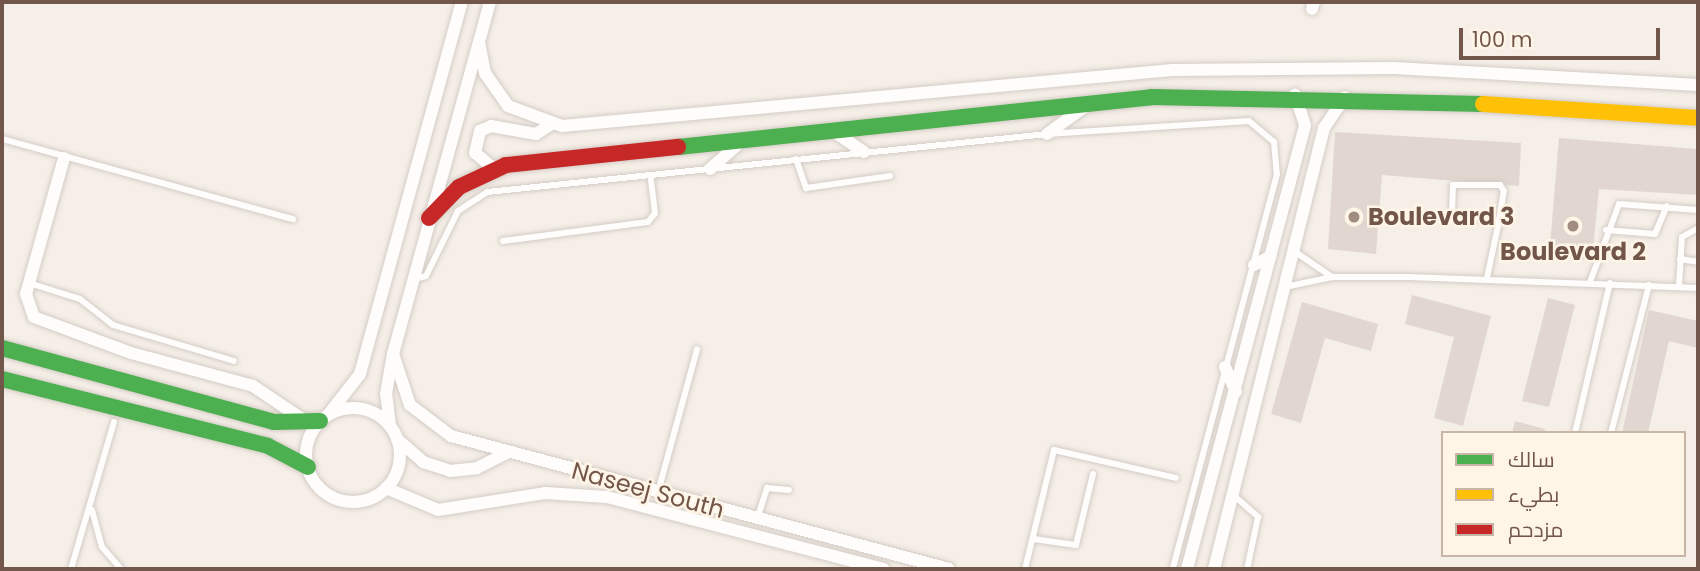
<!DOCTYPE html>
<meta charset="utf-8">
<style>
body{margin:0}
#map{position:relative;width:1700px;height:571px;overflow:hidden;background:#f5efe8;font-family:Poppins,Cairo,sans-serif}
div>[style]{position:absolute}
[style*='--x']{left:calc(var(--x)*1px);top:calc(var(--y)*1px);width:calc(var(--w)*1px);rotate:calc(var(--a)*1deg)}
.building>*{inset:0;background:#e1d7d0}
.roads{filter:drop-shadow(0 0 2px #d4ccc5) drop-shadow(0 0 2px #d4ccc5)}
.lane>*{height:6px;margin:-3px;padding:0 3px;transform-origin:3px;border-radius:3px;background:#fefdfc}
.street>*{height:12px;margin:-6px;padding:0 6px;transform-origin:6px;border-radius:6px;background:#fefdfc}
.street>.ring{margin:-6px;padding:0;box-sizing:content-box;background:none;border:12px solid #fefdfc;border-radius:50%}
.fast>*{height:16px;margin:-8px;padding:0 8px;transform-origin:8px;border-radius:8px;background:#4caf50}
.slow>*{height:16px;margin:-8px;padding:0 8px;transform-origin:8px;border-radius:8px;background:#ffc107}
.jam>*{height:16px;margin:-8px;padding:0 8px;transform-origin:8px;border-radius:8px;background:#c62828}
.dots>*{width:19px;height:19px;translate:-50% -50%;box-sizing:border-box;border:4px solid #fff5e7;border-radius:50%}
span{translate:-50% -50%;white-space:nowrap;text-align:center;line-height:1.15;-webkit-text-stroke:5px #fff5e7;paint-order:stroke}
.poi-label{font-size:24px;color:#725649;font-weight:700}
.left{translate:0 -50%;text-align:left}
.street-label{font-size:24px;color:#725649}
.frame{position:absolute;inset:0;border:4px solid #725649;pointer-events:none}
.legend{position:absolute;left:1441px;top:431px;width:245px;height:126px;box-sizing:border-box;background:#fff5e7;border:2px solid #c7b5a8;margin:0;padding:9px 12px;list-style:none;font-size:21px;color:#725649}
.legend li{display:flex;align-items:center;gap:14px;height:35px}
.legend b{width:35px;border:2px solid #c7b5a8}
.scale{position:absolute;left:1459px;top:28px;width:201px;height:32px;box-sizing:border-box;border:4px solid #725649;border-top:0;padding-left:9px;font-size:21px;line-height:24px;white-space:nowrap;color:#725649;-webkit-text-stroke:5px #fff5e7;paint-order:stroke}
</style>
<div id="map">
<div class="building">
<div style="clip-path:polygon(1335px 132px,1521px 143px,1519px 186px,1382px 175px,1376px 254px,1328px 249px)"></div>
<div style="clip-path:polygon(1559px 138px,1698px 149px,1698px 195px,1599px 189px,1592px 260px,1549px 257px)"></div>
<div style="clip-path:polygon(1412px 295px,1491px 316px,1463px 426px,1434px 418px,1454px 337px,1405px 324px)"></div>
<div style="clip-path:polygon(1548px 298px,1575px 305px,1549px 407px,1522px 401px)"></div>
<div style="clip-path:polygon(1302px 302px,1378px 324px,1371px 351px,1325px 338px,1301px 423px,1271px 414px)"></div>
<div style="clip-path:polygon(1649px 310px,1698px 321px,1698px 348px,1669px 341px,1648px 433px,1622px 433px)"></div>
<div style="clip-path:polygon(1515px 421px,1545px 429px,1544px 433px,1512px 433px)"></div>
</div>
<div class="roads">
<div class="lane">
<div style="--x:2;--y:139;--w:302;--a:15.4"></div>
<div style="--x:796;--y:159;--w:31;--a:71"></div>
<div style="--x:806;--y:188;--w:85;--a:-8.1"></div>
<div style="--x:1606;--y:230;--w:49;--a:4.7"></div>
<div style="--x:1655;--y:234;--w:30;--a:-67"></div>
<div style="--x:503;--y:241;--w:146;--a:-7.5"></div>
<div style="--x:648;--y:222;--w:11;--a:-52"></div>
<div style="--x:655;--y:213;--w:38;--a:-97"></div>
<div style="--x:1294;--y:251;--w:46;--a:34.4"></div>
<div style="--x:1680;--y:259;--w:18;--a:9"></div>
<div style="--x:1487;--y:278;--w:58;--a:-78.1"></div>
<div style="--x:1499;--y:221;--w:30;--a:-81"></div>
<div style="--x:1504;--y:191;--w:7;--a:-124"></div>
<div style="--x:1500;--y:185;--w:47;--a:180"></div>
<div style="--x:1453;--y:185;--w:29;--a:92"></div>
<div style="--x:1452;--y:214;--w:48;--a:8.5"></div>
<div style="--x:414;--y:279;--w:12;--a:-14"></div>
<div style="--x:426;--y:276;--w:72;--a:-63.8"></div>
<div style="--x:458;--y:211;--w:35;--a:-33"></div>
<div style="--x:487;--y:192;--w:563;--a:-5.91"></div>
<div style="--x:1047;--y:134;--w:202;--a:-3.7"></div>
<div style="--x:1249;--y:121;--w:33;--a:40"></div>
<div style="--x:1274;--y:142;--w:32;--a:85"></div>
<div style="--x:1277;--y:174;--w:408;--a:104.8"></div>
<div style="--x:1590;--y:282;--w:83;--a:-69.6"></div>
<div style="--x:1619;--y:204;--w:79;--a:4.3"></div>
<div style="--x:29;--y:283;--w:53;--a:17.4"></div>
<div style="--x:80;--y:299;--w:42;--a:38.2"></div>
<div style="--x:113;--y:325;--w:126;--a:16.6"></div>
<div style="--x:1679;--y:286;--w:49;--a:-86.5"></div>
<div style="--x:1682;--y:237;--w:18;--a:-29"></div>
<div style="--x:1285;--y:287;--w:48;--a:-12"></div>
<div style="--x:1332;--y:277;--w:77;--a:0"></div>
<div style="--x:1409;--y:277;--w:289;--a:2.2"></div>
<div style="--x:1575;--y:433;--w:154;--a:-76.9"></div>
<div style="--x:1611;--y:433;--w:153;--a:-75.6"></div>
<div style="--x:658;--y:492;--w:148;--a:-74.7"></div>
<div style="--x:1232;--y:494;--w:35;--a:41"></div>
<div style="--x:1258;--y:517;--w:53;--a:101.9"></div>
<div style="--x:92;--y:510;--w:38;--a:75"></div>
<div style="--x:102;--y:547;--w:29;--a:49"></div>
<div style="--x:757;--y:519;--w:33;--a:-72"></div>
<div style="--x:767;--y:488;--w:22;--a:5"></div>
<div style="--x:1034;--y:539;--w:42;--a:8.1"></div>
<div style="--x:1076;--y:545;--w:73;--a:-76.5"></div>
<div style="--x:71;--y:569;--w:153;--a:-73.7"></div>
<div style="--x:1025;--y:569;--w:122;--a:-76.3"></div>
<div style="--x:1054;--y:450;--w:125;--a:12.9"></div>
</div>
<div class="street">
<div style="--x:1312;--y:9;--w:7;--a:-74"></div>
<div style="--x:479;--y:42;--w:32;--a:79"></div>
<div style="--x:485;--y:73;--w:40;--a:55.1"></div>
<div style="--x:508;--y:106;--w:58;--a:20.3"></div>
<div style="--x:562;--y:126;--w:613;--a:-5.25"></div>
<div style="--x:1172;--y:70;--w:222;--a:-0.5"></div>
<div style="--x:1394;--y:68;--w:304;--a:3.2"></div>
<div style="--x:830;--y:129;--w:41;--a:34.1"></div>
<div style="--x:1047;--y:134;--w:49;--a:-35.9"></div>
<div style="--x:64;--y:158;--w:141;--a:105.6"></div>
<div style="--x:26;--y:294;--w:24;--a:71"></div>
<div style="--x:34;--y:317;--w:103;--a:20.4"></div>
<div style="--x:131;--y:353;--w:126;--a:15.1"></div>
<div style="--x:253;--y:386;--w:66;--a:33.9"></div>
<div style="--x:493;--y:168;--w:23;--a:-140"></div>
<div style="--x:475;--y:153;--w:23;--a:-77"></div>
<div style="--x:480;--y:131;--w:12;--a:-24"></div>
<div style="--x:491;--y:126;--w:46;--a:10.1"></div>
<div style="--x:536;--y:134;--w:17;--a:-33"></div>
<div style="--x:710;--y:169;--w:45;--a:-41.4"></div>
<div style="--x:1254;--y:265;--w:19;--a:-28"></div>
<div style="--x:393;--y:354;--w:54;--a:71.6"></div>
<div style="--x:410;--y:405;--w:51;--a:37.1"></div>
<div style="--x:451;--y:436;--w:515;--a:14.95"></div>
<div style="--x:1225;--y:367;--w:27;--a:66"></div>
<div class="ring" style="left:306px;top:408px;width:82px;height:82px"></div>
<div style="--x:328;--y:415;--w:52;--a:-52"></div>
<div style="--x:360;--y:374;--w:386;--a:-74.7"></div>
<div style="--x:390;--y:425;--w:31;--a:-97"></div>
<div style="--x:386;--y:394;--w:41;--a:-80.1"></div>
<div style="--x:393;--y:354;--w:365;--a:-74.6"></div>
<div style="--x:397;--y:439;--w:35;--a:41"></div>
<div style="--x:423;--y:462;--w:28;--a:18"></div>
<div style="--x:450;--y:471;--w:27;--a:-6"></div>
<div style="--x:477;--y:468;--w:34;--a:-27"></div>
<div style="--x:386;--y:488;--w:56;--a:22.9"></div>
<div style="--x:438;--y:510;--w:108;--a:-9"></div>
<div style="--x:545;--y:493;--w:62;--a:3.7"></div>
<div style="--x:607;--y:497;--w:286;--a:14.6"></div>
<div style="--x:1187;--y:569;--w:459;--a:-75.1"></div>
<div style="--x:1305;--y:125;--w:32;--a:-108"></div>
<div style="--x:1214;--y:569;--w:455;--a:-76"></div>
<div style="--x:1324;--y:128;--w:37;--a:-56"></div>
</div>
<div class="fast">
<div style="--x:678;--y:147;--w:476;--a:-6"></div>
<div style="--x:1151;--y:97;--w:332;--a:1.2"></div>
<div style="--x:2;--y:348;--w:282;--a:15.2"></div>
<div style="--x:274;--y:422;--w:46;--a:-1.2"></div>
<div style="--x:2;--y:379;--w:274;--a:14.1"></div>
<div style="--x:268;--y:446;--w:45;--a:27.7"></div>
</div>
<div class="slow">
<div style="--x:1483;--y:104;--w:215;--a:3.7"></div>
</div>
<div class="jam">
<div style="--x:429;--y:218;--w:43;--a:-45.9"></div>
<div style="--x:459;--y:187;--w:52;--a:-25.1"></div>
<div style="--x:506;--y:165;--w:173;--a:-6"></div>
</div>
</div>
<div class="dots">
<div style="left:1354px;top:217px;background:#a08c81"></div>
<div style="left:1573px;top:226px;background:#a08c81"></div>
</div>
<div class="poi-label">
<span class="left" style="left:1368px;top:217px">Boulevard 3</span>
<span style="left:1573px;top:252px">Boulevard 2</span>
</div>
<div class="street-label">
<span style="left:648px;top:490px;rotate:15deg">Naseej South</span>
</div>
<div class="frame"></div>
<ul class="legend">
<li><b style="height:9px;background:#4caf50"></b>سالك</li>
<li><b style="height:9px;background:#ffc107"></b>بطيء</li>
<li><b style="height:9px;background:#c62828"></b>مزدحم</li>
</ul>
<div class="scale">100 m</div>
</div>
